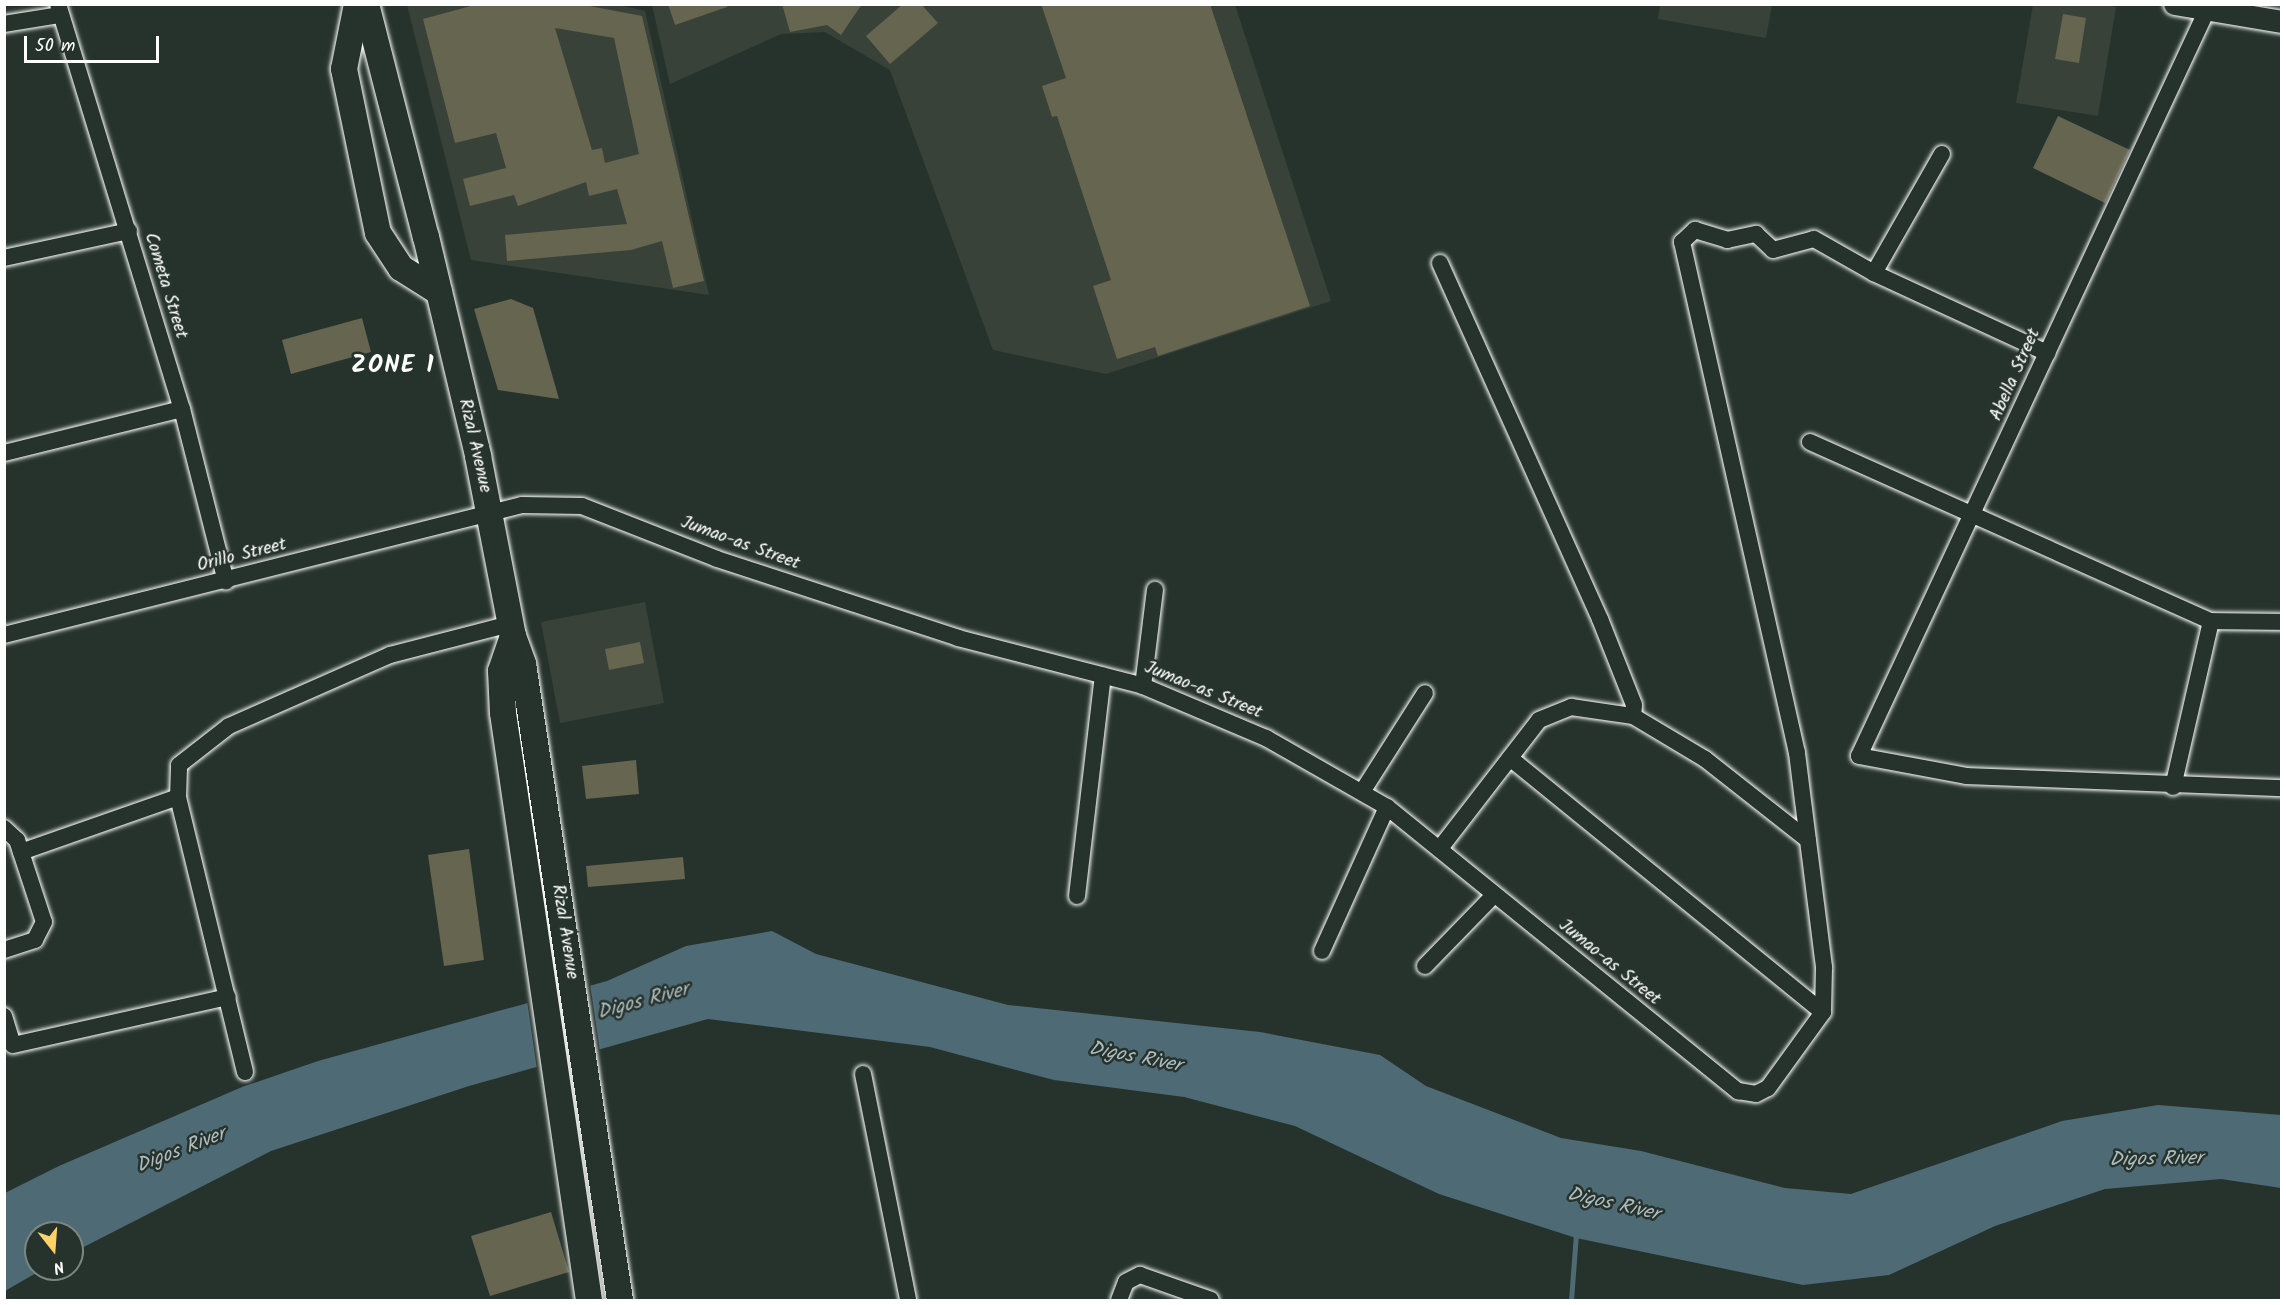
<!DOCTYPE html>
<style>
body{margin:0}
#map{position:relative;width:2286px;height:1305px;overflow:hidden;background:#26332d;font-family:Kalam,sans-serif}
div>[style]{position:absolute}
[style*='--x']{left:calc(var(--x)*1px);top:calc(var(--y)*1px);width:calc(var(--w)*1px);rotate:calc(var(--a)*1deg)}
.built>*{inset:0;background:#394238}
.water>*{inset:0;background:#4e6a74}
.pier>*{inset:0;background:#26332d}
.stream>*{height:5px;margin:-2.5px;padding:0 2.5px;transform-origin:2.5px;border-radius:2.5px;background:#4e6a74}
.building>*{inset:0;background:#656550}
.roads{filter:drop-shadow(0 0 2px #fff) drop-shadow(0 0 2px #fff)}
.street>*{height:16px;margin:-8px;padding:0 8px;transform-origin:8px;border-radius:8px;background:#26332d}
.secondary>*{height:22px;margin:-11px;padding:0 11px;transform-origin:11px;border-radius:11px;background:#26332d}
.primary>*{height:26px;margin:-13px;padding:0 13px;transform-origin:13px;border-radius:13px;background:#26332d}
span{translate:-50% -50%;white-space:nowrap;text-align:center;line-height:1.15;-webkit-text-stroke:5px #26332d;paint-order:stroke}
.street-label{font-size:18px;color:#fff}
.water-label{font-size:20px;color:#afbcc0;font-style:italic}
.district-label{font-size:24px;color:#fff;font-weight:700;letter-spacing:1.5px}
.frame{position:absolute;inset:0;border:6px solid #fff;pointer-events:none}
.north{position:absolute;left:24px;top:1221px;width:60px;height:60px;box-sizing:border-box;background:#26332d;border:2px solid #7d8581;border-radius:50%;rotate:163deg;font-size:16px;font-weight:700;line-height:24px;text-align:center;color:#fff}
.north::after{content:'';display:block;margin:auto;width:21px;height:27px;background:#ffd166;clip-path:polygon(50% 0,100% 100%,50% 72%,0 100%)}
.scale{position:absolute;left:24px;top:36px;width:135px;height:27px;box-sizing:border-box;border:3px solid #fff;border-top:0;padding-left:8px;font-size:18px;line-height:21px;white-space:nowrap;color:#fff;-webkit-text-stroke:4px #26332d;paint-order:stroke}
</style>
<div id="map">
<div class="built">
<div style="clip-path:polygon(615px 4px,645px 11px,709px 295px,471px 260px,407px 5px)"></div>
<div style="clip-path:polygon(2099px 4px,2116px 7px,2098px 116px,2016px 103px,2033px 5px)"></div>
<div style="clip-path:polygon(652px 5px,1235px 5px,1331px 301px,1106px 374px,993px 350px,890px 70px,825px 32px,781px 34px,670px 84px)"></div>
<div style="clip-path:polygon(1660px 5px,1660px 4px,1772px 5px,1766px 38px,1658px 19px)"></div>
<div style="clip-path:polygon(645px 602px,664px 703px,560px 723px,541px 622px)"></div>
</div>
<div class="water">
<div style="clip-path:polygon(772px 931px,816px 954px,1008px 1005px,1260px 1032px,1380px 1055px,1426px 1086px,1561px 1138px,1641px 1151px,1785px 1188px,1851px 1194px,2062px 1121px,2158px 1105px,2281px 1115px,2281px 1188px,2221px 1179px,2105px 1189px,1995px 1226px,1889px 1275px,1803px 1285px,1576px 1238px,1439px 1194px,1295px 1126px,1184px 1097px,1054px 1080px,930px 1047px,708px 1019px,469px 1086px,271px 1151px,72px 1253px,72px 1233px,36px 1233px,36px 1269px,43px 1269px,5px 1291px,5px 1193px,59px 1166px,242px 1087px,318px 1061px,607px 981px,686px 946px)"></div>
</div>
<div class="pier">
<div style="clip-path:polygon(590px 983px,600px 1051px,537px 1070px,527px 1001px)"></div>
</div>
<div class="stream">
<div style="--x:1571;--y:1300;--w:67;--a:-85.7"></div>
</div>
<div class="building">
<div style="clip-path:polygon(evenodd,478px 4px,579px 4px,642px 16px,704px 281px,673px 288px,662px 241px,631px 250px,507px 261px,505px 235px,627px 224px,617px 189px,589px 196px,586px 182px,518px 206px,514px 195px,470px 206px,463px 179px,506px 168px,496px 133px,455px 143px,423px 19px,478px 4px,555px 28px,614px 38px,639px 154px,605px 163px,602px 148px,592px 150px,555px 28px)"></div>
<div style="clip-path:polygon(668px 4px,727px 4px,727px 7px,675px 25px)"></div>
<div style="clip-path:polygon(782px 4px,862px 4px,841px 35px,827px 25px,790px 32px)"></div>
<div style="clip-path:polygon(903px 4px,921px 4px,938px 23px,890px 64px,866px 36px)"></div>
<div style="clip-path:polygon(1041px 4px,1210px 4px,1310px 306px,1158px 356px,1155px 347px,1117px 359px,1093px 286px,1111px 280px,1057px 116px,1052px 117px,1042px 86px,1066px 78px)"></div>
<div style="clip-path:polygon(2063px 14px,2086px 18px,2079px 63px,2055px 59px)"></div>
<div style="clip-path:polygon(2058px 116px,2130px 150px,2105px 203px,2033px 168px)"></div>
<div style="clip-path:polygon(511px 299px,533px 308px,559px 399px,498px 390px,474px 309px)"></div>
<div style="clip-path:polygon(362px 318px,371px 352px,291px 374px,282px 340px)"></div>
<div style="clip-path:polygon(640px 642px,644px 663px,609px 670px,605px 649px)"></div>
<div style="clip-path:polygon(636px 760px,639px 794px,586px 799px,582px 766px)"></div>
<div style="clip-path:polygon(469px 849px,484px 960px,444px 966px,428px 855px)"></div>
<div style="clip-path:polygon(683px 857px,685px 879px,588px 887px,586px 866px)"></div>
<div style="clip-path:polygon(551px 1212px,569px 1272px,490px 1296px,471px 1236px)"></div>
</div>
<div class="roads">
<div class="street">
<div style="--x:58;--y:4;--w:424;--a:73"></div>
<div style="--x:182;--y:409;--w:178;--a:75.7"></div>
<div style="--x:2207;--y:10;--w:823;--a:115.01"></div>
<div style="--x:1859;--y:756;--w:110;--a:10.5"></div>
<div style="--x:1967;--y:776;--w:315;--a:2.2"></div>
<div style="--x:4;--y:24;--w:57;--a:-9.1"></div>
<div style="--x:4;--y:258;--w:128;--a:-12.2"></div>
<div style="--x:1440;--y:263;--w:390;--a:65.8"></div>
<div style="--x:1600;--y:619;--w:92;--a:68.4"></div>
<div style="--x:1634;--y:705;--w:11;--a:95"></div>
<div style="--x:1874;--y:273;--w:137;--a:-60.3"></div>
<div style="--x:1810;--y:442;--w:439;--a:24.1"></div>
<div style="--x:2211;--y:621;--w:71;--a:0.8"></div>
<div style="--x:4;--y:453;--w:183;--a:-13.9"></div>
<div style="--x:4;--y:635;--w:534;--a:-14.09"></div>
<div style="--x:522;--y:505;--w:60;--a:1"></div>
<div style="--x:582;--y:506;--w:145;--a:21.4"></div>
<div style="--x:717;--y:559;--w:254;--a:18.1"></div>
<div style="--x:958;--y:638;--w:191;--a:14.5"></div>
<div style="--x:1143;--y:686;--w:134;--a:22.9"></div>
<div style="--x:1266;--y:738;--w:139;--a:29.7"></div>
<div style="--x:1387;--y:807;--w:452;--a:39"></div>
<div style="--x:1738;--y:1091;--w:18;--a:9"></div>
<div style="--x:1756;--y:1094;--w:13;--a:-27"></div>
<div style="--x:1768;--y:1088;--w:94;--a:-54.1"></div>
<div style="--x:1823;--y:1012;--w:45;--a:-88.7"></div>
<div style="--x:1824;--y:967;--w:216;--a:-97.2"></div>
<div style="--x:1797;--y:753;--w:524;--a:-102.68"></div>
<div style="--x:1682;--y:242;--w:18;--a:-43"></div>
<div style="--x:1695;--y:230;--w:34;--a:17"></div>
<div style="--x:1727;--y:240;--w:30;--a:-12"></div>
<div style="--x:1756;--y:234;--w:23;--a:43"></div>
<div style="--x:1773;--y:250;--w:42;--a:-15"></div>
<div style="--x:1814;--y:239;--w:69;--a:29.5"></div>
<div style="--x:1874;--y:273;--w:191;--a:24.8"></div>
<div style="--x:1143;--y:686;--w:97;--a:-82.9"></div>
<div style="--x:1510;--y:758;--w:403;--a:39.1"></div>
<div style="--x:2173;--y:787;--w:170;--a:-77.1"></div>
<div style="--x:1362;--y:792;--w:117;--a:-57.5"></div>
<div style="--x:4;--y:828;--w:18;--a:43"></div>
<div style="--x:17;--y:840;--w:86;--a:71.8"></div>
<div style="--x:44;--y:922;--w:20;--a:117"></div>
<div style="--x:35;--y:940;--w:33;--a:162"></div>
<div style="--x:1441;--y:847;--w:160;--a:-52.3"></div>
<div style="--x:1539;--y:720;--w:35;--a:-22"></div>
<div style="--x:1571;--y:707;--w:63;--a:8.3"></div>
<div style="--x:1633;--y:716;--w:84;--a:30.8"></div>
<div style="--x:1705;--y:759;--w:131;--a:38.2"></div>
<div style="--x:21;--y:852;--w:166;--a:-19.3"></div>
<div style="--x:1077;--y:896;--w:222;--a:-83.3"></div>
<div style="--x:1322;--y:951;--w:158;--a:-65.7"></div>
<div style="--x:1425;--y:966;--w:99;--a:-45.8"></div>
<div style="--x:4;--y:1016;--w:30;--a:73"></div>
<div style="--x:13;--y:1045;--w:220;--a:-12.6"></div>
<div style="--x:245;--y:1072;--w:283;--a:-103.7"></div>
<div style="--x:178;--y:797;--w:32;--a:-88"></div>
<div style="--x:179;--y:765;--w:63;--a:-38"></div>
<div style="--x:229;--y:726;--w:176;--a:-23.8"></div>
<div style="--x:390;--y:655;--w:124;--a:-14.5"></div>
<div style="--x:863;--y:1074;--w:230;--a:78.7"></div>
<div style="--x:1119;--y:1300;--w:19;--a:-69"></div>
<div style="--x:1126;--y:1282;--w:16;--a:-27"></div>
<div style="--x:1140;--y:1275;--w:75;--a:19.4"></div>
</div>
<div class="secondary">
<div style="--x:2175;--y:4;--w:109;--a:9.5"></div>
</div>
<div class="primary">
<div style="--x:357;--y:4;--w:66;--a:101.3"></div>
<div style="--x:344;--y:69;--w:167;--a:78.3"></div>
<div style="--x:378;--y:233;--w:42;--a:56.7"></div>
<div style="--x:401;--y:268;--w:45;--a:32.3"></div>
<div style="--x:366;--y:4;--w:241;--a:75.6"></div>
<div style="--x:426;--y:237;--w:225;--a:76.6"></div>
<div style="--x:478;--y:456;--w:183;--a:79"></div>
<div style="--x:513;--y:636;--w:30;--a:70"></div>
<div style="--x:523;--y:664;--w:643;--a:81.33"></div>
<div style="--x:513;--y:636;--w:37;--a:109"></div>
<div style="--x:501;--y:671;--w:42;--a:87.3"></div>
<div style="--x:503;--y:713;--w:593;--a:81.67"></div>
</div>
</div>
<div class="street-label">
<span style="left:165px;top:286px;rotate:73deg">Cometa Street</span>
<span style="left:2016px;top:375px;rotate:-66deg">Abella Street</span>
<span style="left:474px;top:446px;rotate:77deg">Rizal Avenue</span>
<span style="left:740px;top:544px;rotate:20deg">Jumao-as Street</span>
<span style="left:242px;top:556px;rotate:-14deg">Orillo Street</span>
<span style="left:1203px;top:691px;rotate:22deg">Jumao-as Street</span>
<span style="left:564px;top:932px;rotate:81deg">Rizal Avenue</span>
<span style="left:1609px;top:963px;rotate:39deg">Jumao-as Street</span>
</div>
<div class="water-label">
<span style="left:643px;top:1002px;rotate:-15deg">Digos River</span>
<span style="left:1135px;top:1058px;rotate:11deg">Digos River</span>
<span style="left:181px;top:1151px;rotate:-21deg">Digos River</span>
<span style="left:2156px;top:1160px;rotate:-1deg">Digos River</span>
<span style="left:1613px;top:1205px;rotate:13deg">Digos River</span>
</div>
<div class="district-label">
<span style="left:393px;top:366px">ZONE 1</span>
</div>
<div class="frame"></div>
<div class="north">N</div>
<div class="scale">50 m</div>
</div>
